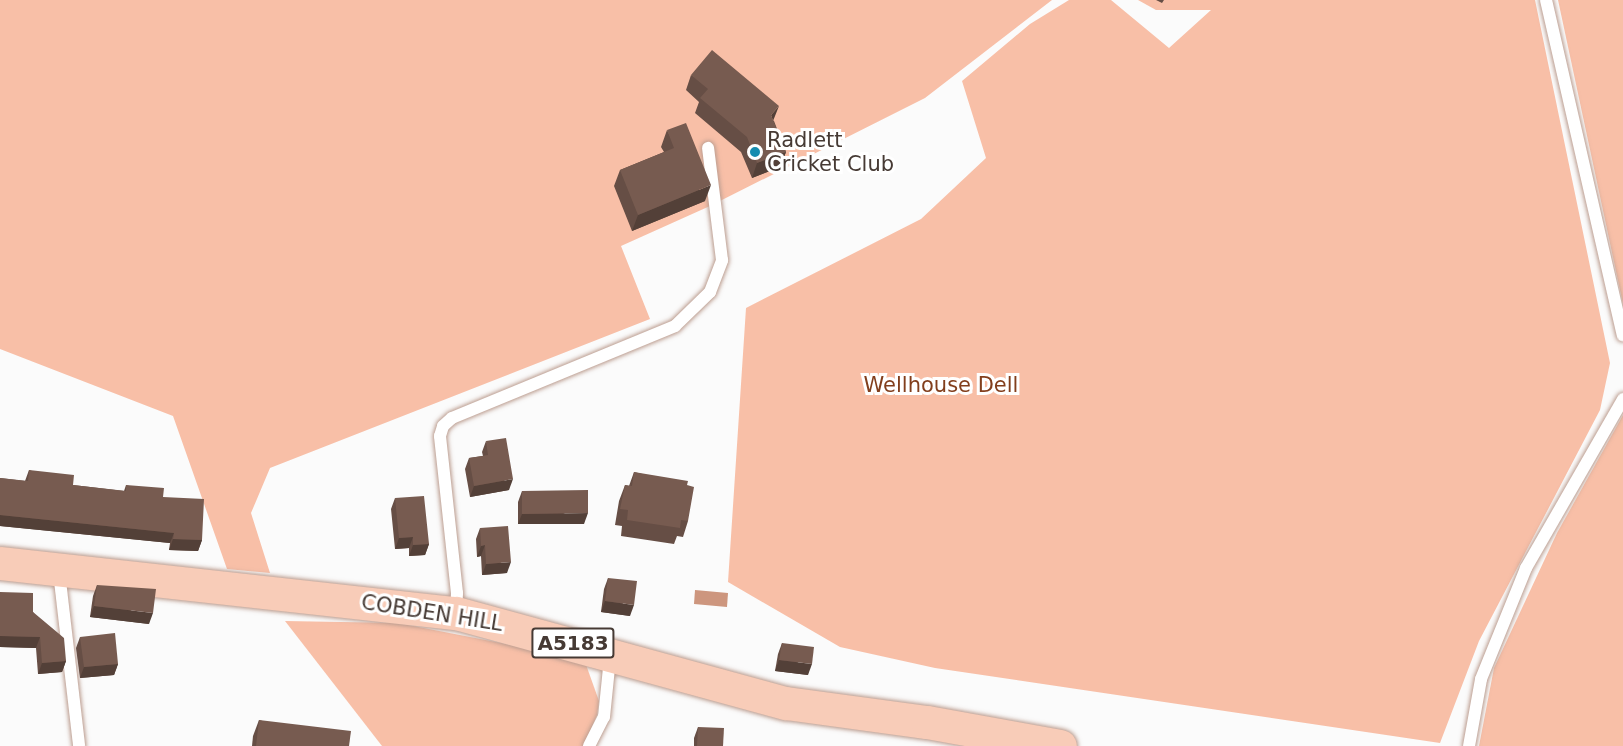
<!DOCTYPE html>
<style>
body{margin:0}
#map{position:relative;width:1623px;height:746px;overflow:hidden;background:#fbfbfb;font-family:"DejaVu Sans",sans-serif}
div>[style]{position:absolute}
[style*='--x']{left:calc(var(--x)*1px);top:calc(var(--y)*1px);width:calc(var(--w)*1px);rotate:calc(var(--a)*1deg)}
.green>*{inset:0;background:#f8bfa7}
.water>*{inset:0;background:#cd967e}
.roads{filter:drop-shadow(0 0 2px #bc9e91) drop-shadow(0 0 2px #bc9e91)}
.service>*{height:12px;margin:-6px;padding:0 6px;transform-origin:6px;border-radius:6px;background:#fff}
.primary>*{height:33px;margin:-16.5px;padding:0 16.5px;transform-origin:16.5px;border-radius:16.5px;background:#f8ccb8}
.wall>*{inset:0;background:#664e45}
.shaded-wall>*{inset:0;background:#534038}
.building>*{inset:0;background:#775b50}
.dots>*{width:16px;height:16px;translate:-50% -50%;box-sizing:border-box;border:3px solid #fff;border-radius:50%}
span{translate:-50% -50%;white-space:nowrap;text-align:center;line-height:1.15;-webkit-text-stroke:6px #fff;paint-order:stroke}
.shield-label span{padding:2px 4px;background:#fff;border:2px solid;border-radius:4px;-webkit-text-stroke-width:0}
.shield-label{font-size:20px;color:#463a34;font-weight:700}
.poi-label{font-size:21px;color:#463a34}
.left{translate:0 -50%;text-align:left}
.park-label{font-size:21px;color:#823e1c}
.street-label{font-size:21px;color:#463a34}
</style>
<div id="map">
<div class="green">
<div style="clip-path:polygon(0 0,1052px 0,925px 98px,710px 206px,621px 246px,650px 319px,270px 468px,251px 513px,270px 573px,227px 569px,173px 416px,0 349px)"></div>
<div style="clip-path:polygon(1069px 0,1111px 0,1169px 48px,1211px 10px,1156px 10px,1138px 0,1535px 0,1610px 363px,1600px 410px,1479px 641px,1440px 743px,935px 668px,840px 647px,728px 582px,746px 308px,921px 219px,986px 158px,962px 81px,1030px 24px)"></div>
<div style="clip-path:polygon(1558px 0,1623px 0,1623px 304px)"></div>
<div style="clip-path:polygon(1623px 415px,1623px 746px,1479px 746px,1494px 668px,1557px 533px)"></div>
<div style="clip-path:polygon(285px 621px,398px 623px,584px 659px,599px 701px,597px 715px,584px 746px,382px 746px)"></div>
</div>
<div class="water">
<div style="clip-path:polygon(695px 590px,728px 593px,727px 607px,694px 604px)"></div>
</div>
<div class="roads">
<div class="service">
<div style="--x:1546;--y:0;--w:344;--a:77.1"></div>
<div style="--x:59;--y:572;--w:175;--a:83.4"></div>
<div style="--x:456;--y:612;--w:19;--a:-87"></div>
<div style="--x:457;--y:593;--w:158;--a:-96.2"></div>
<div style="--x:440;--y:436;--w:10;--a:-73"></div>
<div style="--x:443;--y:426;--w:12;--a:-42"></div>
<div style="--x:452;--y:418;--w:241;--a:-22.4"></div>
<div style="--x:675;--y:326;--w:49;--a:-44.2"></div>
<div style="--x:710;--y:292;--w:34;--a:-69"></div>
<div style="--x:722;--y:260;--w:113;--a:-97.1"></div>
<div style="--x:589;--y:746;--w:33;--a:-63"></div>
<div style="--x:604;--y:717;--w:59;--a:-84.2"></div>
<div style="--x:1469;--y:746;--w:68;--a:-79.8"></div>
<div style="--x:1481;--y:679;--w:120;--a:-67.9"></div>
<div style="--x:1526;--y:568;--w:195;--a:-60.1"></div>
</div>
<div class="primary">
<div style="--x:0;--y:563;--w:459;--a:6.3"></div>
<div style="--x:456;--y:613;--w:342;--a:15.3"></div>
<div style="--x:786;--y:703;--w:142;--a:7.7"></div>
<div style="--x:927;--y:722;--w:135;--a:10.2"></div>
</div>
</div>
<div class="wall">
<div style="clip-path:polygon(1156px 0,1164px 0,1162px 3px)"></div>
<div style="clip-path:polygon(691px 75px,774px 121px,786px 152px,780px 167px,752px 178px,741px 152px,695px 113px,699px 102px,686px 90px)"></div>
<div style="clip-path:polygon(667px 130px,705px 201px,632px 231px,614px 186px,620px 170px,664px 152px,661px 147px)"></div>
<div style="clip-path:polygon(486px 441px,509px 490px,470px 497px,465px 469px,469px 458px,483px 456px,482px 452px)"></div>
<div style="clip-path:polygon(29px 470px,73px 485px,124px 491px,126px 485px,163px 497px,202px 540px,198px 551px,169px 550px,170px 543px,0 526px,0 478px,25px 481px)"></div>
<div style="clip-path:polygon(634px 472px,687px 485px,688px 521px,683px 537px,677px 536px,674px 544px,621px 536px,622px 526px,615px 525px,619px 501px,625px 485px,629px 486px)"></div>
<div style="clip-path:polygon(522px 491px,584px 524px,518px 524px,518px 502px)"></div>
<div style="clip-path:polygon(395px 498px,429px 544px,425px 555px,409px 556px,409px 548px,395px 549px,391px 509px)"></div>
<div style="clip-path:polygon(480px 528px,507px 573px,482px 575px,481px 556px,477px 557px,476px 539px)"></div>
<div style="clip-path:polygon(608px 578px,630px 616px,601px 612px,604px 589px)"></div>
<div style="clip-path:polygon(97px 585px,149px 624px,90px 617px,93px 596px)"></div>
<div style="clip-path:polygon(0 592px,33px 612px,66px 661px,62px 672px,38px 674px,36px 648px,0 647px)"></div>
<div style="clip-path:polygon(80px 637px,118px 664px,114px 675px,80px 678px,76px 648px)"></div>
<div style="clip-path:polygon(782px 643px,808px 675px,775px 671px,778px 654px)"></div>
<div style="clip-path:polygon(259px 720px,349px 746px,252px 746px,253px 736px)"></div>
<div style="clip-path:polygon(698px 727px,723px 746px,694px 746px,694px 738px)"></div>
</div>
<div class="shaded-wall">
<div style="clip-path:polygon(779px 106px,773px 121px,771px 115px)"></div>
<div style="clip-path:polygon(786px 152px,780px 167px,752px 178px,757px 163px)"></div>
<div style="clip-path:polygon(711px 185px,705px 201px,632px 231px,638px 215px)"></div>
<div style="clip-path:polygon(513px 479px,509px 490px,470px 497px,474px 486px)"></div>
<div style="clip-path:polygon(588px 513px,584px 524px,518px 524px,522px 514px)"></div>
<div style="clip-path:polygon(0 515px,174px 533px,170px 543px,0 526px)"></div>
<div style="clip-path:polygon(413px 537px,409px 548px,395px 549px,399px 538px)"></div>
<div style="clip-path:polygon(173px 539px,202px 540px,198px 551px,169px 550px)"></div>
<div style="clip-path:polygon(429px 544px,425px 555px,409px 556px,413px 545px)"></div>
<div style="clip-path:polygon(485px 545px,481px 556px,477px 557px,481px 546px)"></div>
<div style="clip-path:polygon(511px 562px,507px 573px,482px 575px,486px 564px)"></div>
<div style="clip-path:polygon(605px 601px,634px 605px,630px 616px,601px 612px)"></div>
<div style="clip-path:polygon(94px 606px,153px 613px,149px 624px,90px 617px)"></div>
<div style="clip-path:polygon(0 636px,40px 637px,36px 648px,0 647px)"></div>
<div style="clip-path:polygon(779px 660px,812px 664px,808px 675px,775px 671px)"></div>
<div style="clip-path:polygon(66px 661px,62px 672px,38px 674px,42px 663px)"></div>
<div style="clip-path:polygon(118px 664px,114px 675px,80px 678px,84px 667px)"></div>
</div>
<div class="building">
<div style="clip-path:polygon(712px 50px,779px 106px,771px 115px,786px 152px,757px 163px,747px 137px,700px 98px,708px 89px,691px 75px)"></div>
<div style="clip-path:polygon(686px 123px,711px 185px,638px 215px,620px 170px,674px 148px,667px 130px)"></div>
<div style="clip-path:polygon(506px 438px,513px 479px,474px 486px,469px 458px,488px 455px,486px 441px)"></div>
<div style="clip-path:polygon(29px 470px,74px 475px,73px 485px,126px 491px,126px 485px,164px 488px,163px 497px,204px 499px,202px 540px,173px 539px,174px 533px,0 515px,0 478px,28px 481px)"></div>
<div style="clip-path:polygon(634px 472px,688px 481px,687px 485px,694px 487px,688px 521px,681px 520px,680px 528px,627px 520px,628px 510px,620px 509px,625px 485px,632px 486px)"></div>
<div style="clip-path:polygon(588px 490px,588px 513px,522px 514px,522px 491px)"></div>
<div style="clip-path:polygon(424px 496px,429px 544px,413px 545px,413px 537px,399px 538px,395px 498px)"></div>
<div style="clip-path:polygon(508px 526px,511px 562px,486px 564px,485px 545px,481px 546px,480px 528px)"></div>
<div style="clip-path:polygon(608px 578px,637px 581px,634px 605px,605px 601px)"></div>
<div style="clip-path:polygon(97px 585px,156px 589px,153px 613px,94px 606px)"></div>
<div style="clip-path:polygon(0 592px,33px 593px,33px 612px,64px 638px,66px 661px,42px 663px,40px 637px,0 636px)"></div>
<div style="clip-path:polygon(115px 633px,118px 664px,84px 667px,80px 637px)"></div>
<div style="clip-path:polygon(782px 643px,814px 647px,812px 664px,779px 660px)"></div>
<div style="clip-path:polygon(259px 720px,351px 731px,349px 746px,256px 746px)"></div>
<div style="clip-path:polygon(698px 727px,724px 728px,723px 746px,697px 746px)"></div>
</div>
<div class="dots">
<div style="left:755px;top:152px;background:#168caf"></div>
</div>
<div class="shield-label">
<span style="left:573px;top:643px">A5183</span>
</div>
<div class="poi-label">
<span class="left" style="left:767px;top:152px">Radlett<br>Cricket Club</span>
</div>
<div class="park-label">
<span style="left:941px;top:385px">Wellhouse Dell</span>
</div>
<div class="street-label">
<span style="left:432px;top:613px;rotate:9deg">COBDEN HILL</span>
</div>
</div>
